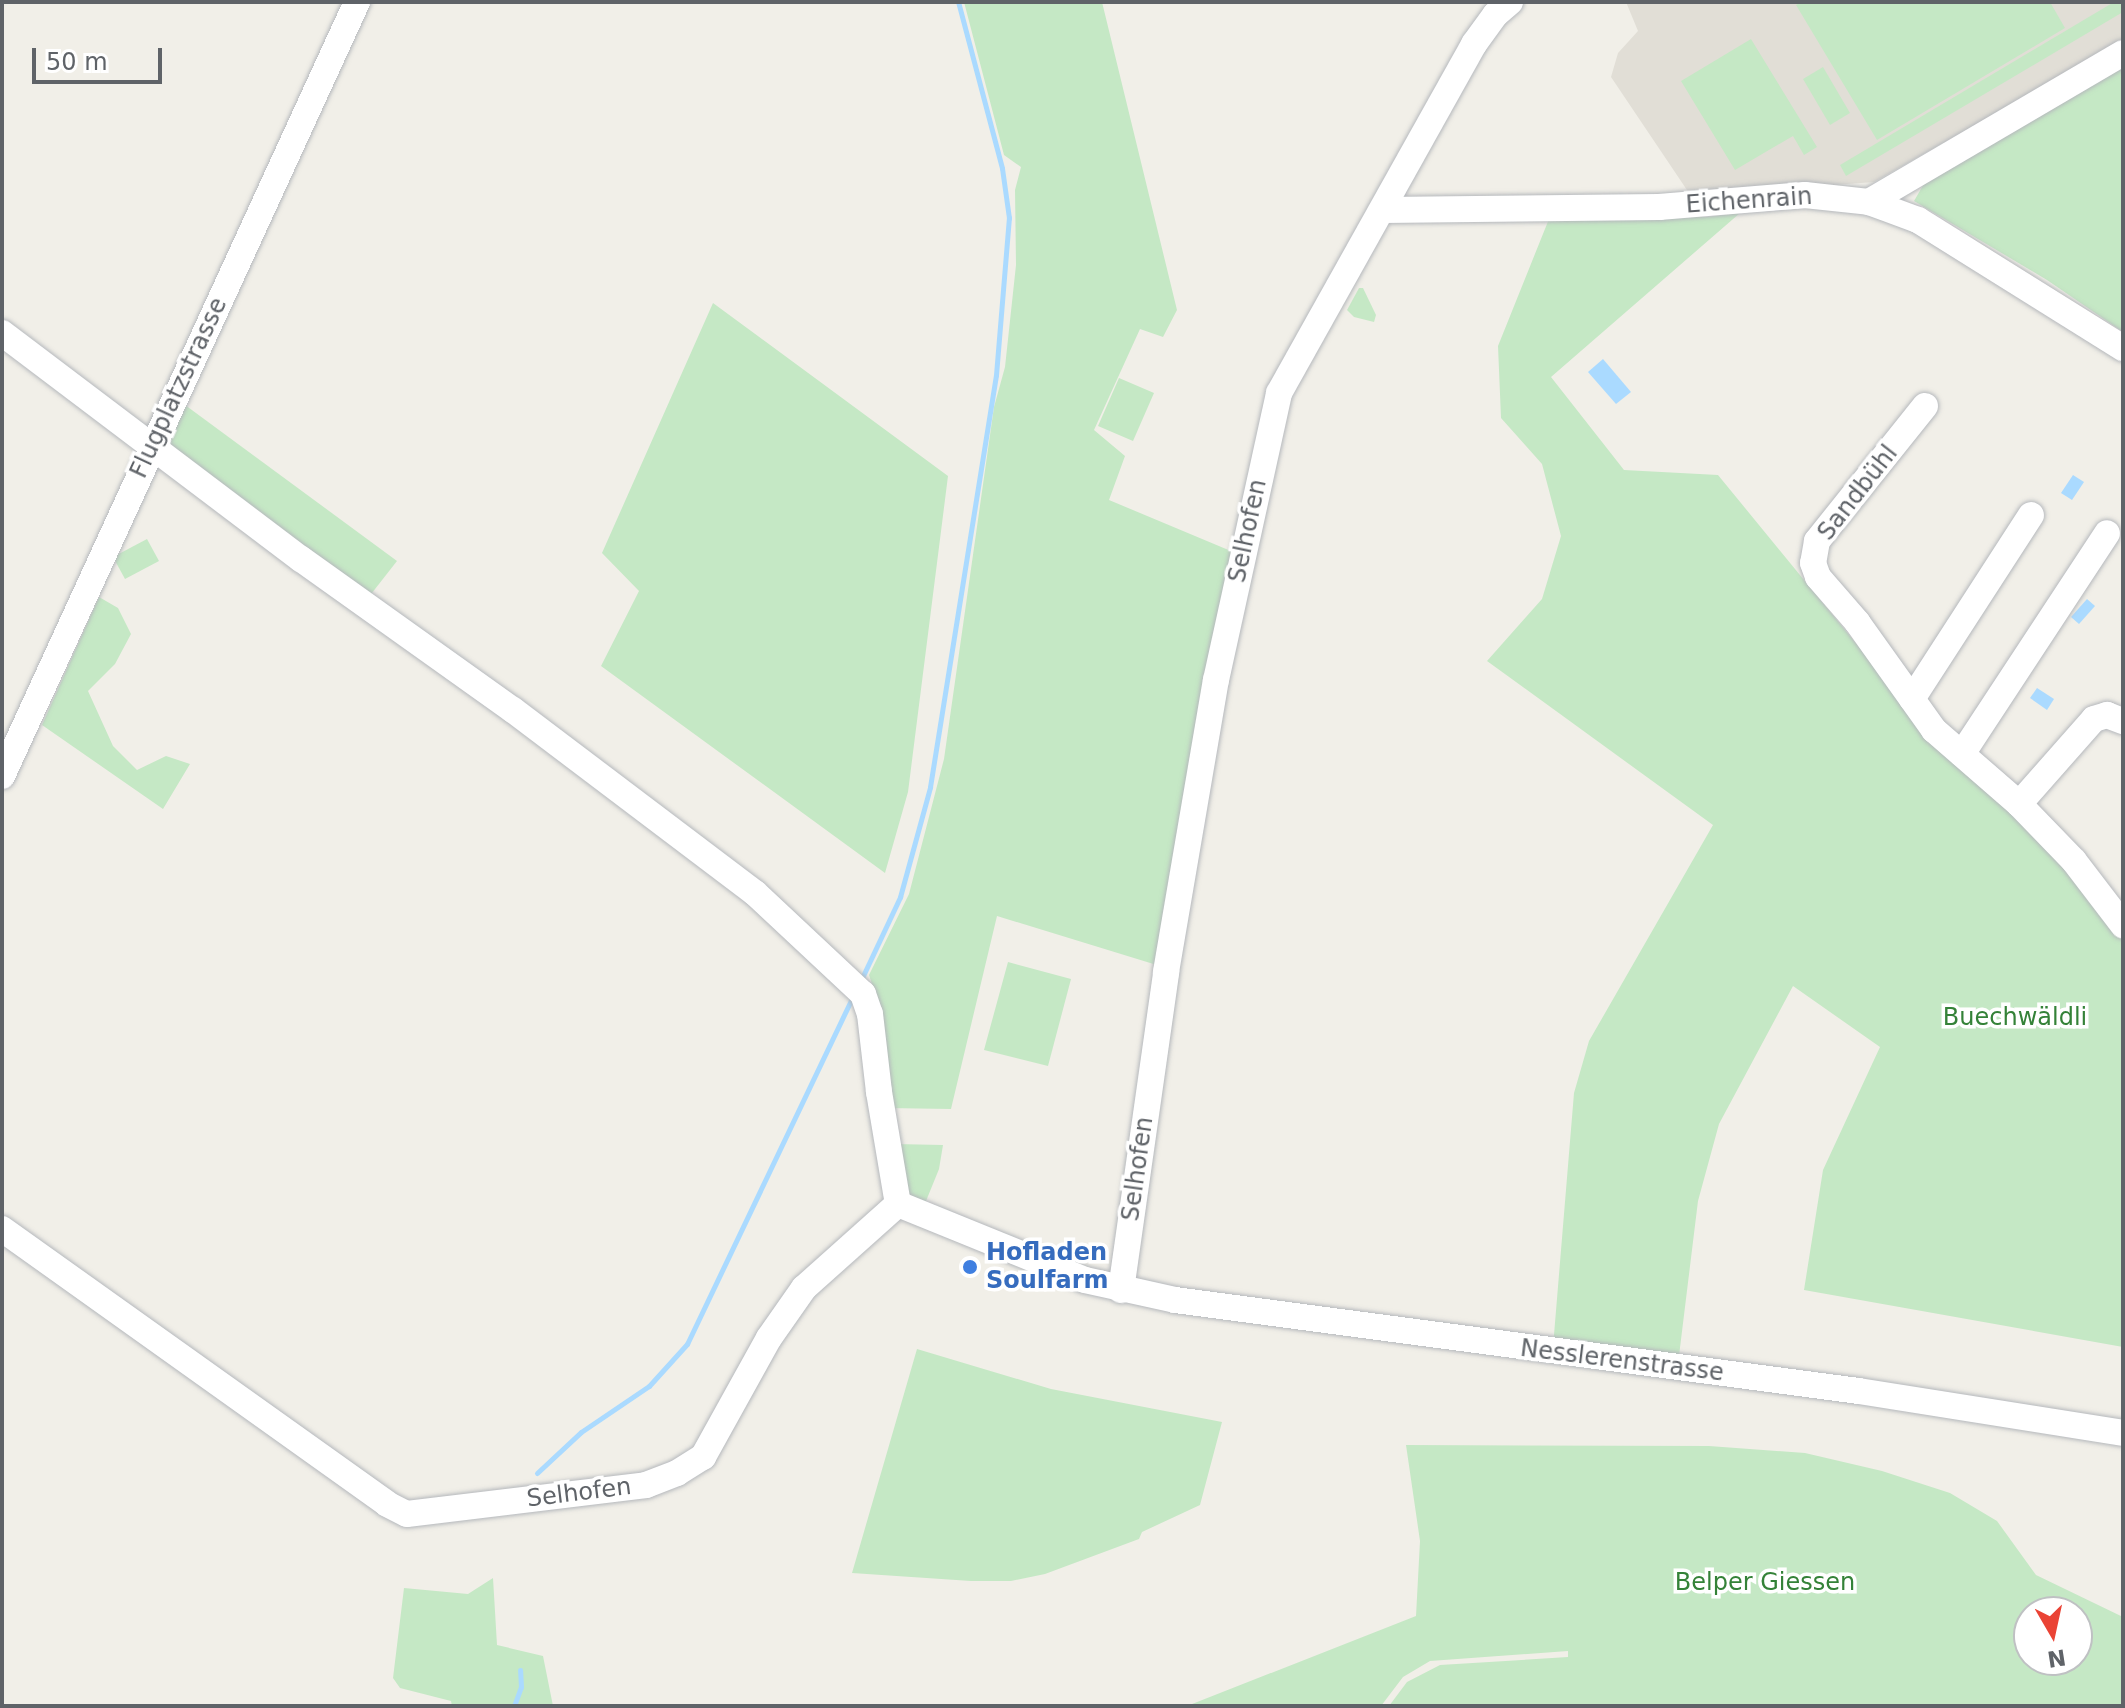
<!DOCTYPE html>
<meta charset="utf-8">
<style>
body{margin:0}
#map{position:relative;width:2125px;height:1708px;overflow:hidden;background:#f1efe8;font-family:"DejaVu Sans",sans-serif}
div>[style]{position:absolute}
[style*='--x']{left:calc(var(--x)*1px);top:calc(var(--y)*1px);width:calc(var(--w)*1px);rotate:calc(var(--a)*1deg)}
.education>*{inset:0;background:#e1ded6}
.green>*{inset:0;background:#c5e8c5}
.water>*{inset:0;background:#aadaff}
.stream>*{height:5px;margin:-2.5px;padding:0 2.5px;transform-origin:2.5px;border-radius:2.5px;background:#aadaff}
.roads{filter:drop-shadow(0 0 2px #b5b8bc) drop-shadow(0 0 2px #b5b8bc)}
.minor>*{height:26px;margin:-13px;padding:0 13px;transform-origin:13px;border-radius:13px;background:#fff}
.dots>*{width:22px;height:22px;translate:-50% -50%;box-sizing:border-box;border:4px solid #fff;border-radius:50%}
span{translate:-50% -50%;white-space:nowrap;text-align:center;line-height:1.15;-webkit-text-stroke:7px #fff;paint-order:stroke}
.street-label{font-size:24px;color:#5f6368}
.park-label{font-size:24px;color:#348238}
.shop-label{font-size:24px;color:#366cbe;font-weight:700}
.left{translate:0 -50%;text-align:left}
.frame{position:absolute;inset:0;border:4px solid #5f6368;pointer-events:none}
.north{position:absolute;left:2013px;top:1596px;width:80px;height:80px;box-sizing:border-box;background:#fff;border:2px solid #bfc1c3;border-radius:50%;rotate:171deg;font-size:22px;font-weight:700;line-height:32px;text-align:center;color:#5f6368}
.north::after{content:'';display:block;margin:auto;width:28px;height:36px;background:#ea4335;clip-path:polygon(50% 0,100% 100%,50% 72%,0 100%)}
.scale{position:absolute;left:32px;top:48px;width:130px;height:36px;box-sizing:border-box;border:4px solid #5f6368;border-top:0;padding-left:10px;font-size:24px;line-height:28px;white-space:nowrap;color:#5f6368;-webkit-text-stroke:6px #fff;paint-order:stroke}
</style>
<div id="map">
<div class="education">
<div style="clip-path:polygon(1626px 2px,2123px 2px,2123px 41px,1874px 182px,1691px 196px,1611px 77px,1618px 53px,1638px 31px)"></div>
</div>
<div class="green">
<div style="clip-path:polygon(964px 2px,1102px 2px,1177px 310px,1163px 337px,1140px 329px,1094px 430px,1125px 456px,1109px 500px,1238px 554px,1160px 966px,997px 916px,951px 1109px,886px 1108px,875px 993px,869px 975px,909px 894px,944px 759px,994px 407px,1005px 367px,1016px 265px,1015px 190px,1021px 167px,1004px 155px)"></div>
<div style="clip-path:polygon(1801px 2px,2050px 2px,2065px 28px,1877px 140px,1796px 5px)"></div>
<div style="clip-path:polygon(2114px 2px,2123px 2px,2123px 12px,1846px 176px,1840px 165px)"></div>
<div style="clip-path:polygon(1751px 39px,1817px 147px,1804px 155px,1793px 136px,1735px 170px,1681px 81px)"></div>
<div style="clip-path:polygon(2123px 63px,2123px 332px,2047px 280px,1914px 201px,1925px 182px)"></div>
<div style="clip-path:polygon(1823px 67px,1850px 113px,1830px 125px,1803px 79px)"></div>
<div style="clip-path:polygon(1740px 213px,1551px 377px,1624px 470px,1718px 475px,1931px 735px,2020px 814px,2123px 935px,2123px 1347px,1804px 1290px,1823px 1170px,1880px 1047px,1793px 986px,1719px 1124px,1698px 1201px,1678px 1364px,1553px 1347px,1574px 1093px,1589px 1041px,1713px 825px,1487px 661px,1542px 599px,1561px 536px,1542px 464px,1501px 418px,1498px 346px,1551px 214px,1707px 217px)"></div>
<div style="clip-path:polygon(1359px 288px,1363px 288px,1376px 315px,1374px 322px,1354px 317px,1347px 310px)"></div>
<div style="clip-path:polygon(713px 303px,948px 476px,908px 792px,885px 873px,601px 666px,639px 591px,602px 553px)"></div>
<div style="clip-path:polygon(1119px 378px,1154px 393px,1133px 441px,1098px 426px)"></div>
<div style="clip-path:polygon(181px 402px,397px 561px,368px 598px,175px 454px,166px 436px)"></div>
<div style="clip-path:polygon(147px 539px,159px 561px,125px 579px,113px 557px)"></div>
<div style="clip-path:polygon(99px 597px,118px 608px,131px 634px,115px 664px,88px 691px,113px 746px,137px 770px,166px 756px,190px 764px,163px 809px,42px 725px)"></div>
<div style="clip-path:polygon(1008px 962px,1071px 979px,1048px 1066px,984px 1050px)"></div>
<div style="clip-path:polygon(894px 1144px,943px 1145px,939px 1169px,924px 1206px,902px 1195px)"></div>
<div style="clip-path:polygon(917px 1349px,1051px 1389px,1222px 1422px,1200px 1505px,1142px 1532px,1139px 1539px,1045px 1574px,1011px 1581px,971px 1581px,852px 1573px)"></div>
<div style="clip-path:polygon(evenodd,1406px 1445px,1709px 1446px,1805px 1453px,1882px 1471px,1950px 1493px,1997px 1521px,2036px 1575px,2123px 1617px,2123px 1706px,1389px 1706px,1407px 1682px,1440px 1665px,1568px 1657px,1568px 1651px,1430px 1661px,1403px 1677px,1381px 1706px,1187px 1706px,1416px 1616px,1420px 1541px,1406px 1445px,2029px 1612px,2077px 1612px,2077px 1660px,2029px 1660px,2029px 1612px)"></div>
<div style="clip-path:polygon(493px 1578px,497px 1645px,543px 1656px,553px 1706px,452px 1706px,451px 1701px,400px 1688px,393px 1678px,404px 1588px,468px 1594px)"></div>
</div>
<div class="water">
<div style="clip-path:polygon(1603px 359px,1631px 392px,1616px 404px,1588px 372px)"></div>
<div style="clip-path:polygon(2073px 475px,2084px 482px,2072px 500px,2061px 493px)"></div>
<div style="clip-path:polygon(2087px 599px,2095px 606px,2079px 624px,2071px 617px)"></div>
<div style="clip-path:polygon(2037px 688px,2054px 699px,2047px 710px,2030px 698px)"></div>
</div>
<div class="stream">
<div style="--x:861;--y:980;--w:92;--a:-64.8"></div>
<div style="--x:900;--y:897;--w:114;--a:-74.7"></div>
<div style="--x:930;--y:787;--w:417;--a:-80.9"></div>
<div style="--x:996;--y:375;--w:158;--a:-85.3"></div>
<div style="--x:1009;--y:218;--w:50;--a:-98"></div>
<div style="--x:1002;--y:168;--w:172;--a:-104.8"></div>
<div style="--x:537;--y:1473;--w:60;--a:-43"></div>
<div style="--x:581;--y:1432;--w:82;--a:-34.1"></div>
<div style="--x:649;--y:1386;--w:57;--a:-47.9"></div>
<div style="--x:687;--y:1344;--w:386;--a:-64.5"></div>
<div style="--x:514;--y:1706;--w:20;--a:-70"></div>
<div style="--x:521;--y:1687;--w:17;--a:-93"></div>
</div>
<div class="roads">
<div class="minor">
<div style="--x:1869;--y:202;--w:294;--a:-30.4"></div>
<div style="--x:1383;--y:210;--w:276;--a:-0.6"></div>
<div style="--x:1659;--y:207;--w:146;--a:-4.7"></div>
<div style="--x:1805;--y:195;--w:64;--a:6.2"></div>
<div style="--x:1869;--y:202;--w:52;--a:20.2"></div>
<div style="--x:1918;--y:220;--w:242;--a:32"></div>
<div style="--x:2;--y:333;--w:375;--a:37.1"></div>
<div style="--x:301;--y:559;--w:260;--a:35.5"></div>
<div style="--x:513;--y:710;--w:303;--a:37.1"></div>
<div style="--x:755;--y:893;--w:148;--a:43.1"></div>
<div style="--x:863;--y:994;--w:21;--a:71"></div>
<div style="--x:870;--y:1014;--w:79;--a:83.4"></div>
<div style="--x:879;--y:1092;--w:114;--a:80.4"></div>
<div style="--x:1925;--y:406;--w:173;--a:128.7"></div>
<div style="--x:1817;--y:541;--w:22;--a:100"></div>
<div style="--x:1813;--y:563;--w:15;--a:70"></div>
<div style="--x:1818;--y:577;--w:60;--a:49.1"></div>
<div style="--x:1857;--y:622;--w:133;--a:54.5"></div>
<div style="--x:1934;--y:730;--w:113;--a:41"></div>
<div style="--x:2019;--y:804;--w:79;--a:46"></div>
<div style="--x:2074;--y:861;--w:81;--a:52.6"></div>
<div style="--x:1912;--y:699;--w:219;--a:-57.1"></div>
<div style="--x:1962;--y:754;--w:264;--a:-56.7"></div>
<div style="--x:2;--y:776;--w:852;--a:-65.36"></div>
<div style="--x:2019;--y:804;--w:113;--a:-48.6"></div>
<div style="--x:2094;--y:719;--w:14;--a:-17"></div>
<div style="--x:2107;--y:715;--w:17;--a:21"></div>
<div style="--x:898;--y:1204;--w:202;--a:22.1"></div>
<div style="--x:1085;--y:1280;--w:92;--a:12.5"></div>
<div style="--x:1175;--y:1300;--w:690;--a:7.58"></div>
<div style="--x:1859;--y:1391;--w:267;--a:9"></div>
<div style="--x:2;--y:1229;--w:473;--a:35.5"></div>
<div style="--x:387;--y:1504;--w:22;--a:27"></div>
<div style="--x:407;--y:1514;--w:241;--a:-6.9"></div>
<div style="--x:646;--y:1485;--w:33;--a:-21"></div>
<div style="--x:677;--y:1473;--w:31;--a:-32"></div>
<div style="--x:703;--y:1457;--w:136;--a:-61"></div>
<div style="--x:769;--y:1338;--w:61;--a:-55"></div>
<div style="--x:804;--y:1288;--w:126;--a:-41.8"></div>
<div style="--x:1121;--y:1290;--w:321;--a:-81.9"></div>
<div style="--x:1166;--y:972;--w:296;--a:-80.3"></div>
<div style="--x:1216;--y:680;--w:294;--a:-77.6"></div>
<div style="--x:1279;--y:393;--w:400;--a:-60.8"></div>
<div style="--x:1474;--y:44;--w:36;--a:-54"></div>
<div style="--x:1495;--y:15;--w:20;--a:-41"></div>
</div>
</div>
<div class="dots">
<div style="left:970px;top:1267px;background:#3f7fe0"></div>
</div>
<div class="street-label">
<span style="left:1749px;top:201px;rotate:-4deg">Eichenrain</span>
<span style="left:179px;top:388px;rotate:-65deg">Flugplatzstrasse</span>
<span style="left:1858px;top:493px;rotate:-52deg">Sandbühl</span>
<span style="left:1248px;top:531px;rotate:-78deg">Selhofen</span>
<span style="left:1138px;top:1169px;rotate:-82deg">Selhofen</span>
<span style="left:1622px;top:1361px;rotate:7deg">Nesslerenstrasse</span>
<span style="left:579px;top:1493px;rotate:-7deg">Selhofen</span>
</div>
<div class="park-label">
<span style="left:2015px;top:1018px">Buechwäldli</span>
<span style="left:1765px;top:1583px">Belper Giessen</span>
</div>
<div class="shop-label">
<span class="left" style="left:986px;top:1267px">Hofladen<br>Soulfarm</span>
</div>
<div class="frame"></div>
<div class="north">N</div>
<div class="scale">50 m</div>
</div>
